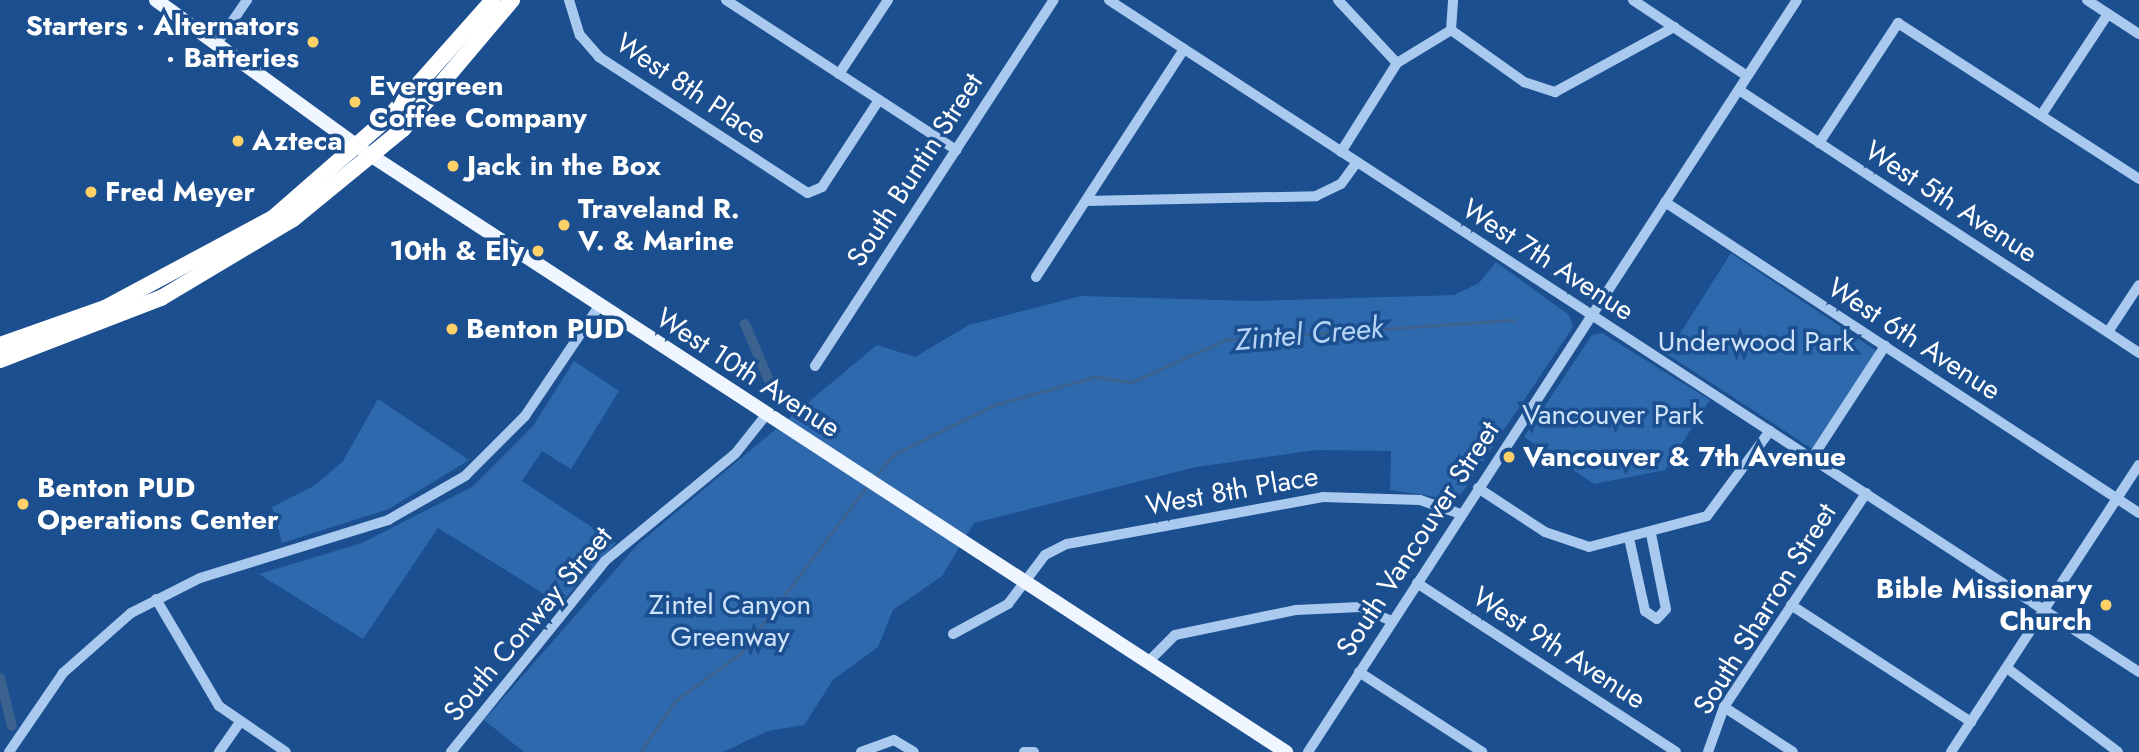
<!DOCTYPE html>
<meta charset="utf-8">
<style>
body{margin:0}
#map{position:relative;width:2139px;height:752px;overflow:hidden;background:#1b4f8f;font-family:Jost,sans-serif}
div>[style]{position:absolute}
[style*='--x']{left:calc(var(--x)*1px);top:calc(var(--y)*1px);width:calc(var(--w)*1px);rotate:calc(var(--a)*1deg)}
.green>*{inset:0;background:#2e69ad}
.stream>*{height:2.5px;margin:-1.25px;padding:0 1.25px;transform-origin:1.25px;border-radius:1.25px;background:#3c6290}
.canal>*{height:10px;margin:-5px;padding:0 5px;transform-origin:5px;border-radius:5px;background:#3c6290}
.minor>*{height:10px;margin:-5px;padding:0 5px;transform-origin:5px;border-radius:5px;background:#a9c9ee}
.major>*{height:14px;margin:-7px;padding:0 7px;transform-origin:7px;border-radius:7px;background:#f0f6ff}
.highway>*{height:16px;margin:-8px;padding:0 8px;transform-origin:8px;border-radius:8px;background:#fff}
.dots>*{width:19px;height:19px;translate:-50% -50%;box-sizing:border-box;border:4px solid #1b4f8f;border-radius:50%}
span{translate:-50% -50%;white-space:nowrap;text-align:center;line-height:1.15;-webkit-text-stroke:7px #1b4f8f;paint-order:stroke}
.poi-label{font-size:28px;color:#fff;font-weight:700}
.right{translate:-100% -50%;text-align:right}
.left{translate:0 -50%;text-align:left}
.street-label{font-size:28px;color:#fff}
.park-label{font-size:28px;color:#cfe3fa}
.water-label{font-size:30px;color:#b5d3f5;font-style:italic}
</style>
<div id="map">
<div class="green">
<div style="clip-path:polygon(1731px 253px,1878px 352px,1814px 450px,1667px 354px)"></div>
<div style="clip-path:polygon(1496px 262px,1569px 315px,1573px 327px,1457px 500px,1390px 490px,1391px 451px,1316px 450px,1196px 467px,974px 523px,942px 576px,893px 610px,878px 647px,833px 680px,804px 725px,768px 731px,723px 752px,524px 752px,484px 720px,638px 544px,877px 345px,915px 357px,969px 325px,1081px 296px,1254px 301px,1454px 295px,1479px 283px)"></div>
<div style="clip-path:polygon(1602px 333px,1710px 400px,1665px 470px,1594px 484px,1524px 437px,1592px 335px)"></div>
<div style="clip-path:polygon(574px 361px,619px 391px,571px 469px,542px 451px,522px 481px,616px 543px,560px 604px,438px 528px,363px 639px,259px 574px,362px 543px,472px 487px,533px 426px)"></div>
<div style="clip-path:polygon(378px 399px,469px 460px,389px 509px,282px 543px,272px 507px,314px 486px,343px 461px)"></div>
</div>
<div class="stream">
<div style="--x:874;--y:478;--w:30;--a:-50"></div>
<div style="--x:893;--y:455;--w:113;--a:-26.3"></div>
<div style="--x:994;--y:405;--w:105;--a:-15.5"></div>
<div style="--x:1095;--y:377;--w:37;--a:8"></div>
<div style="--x:1132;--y:382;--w:102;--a:-24.3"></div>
<div style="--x:1225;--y:340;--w:290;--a:-4"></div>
<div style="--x:640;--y:752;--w:63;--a:-55.3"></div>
<div style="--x:676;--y:700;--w:79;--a:-35.7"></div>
<div style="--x:740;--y:654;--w:212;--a:-52.9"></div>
</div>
<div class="canal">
<div style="--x:745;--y:324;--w:72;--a:67"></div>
<div style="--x:0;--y:678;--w:49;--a:76"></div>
</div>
<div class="minor">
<div style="--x:569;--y:0;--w:37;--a:73"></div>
<div style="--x:580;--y:35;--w:29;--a:49"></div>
<div style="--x:599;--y:57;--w:249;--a:33.1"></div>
<div style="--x:808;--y:193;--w:15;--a:-23"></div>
<div style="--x:822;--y:187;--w:104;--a:-56.8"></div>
<div style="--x:726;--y:0;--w:275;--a:33.1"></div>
<div style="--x:1109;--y:0;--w:1230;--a:33.12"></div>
<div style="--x:1338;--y:0;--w:86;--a:46.9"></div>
<div style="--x:1633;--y:0;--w:137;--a:33.7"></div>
<div style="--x:2087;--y:0;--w:62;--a:33.2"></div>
<div style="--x:1451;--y:30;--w:90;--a:35.5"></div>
<div style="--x:1524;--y:82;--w:33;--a:18"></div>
<div style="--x:1555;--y:92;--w:136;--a:-28.6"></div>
<div style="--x:216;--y:45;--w:55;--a:-55.4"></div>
<div style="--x:839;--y:74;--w:89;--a:-56.5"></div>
<div style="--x:1739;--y:90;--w:479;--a:33.3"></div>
<div style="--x:2042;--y:114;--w:120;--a:-56.6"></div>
<div style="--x:1819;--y:143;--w:144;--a:-56.6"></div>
<div style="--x:1898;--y:23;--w:287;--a:32.9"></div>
<div style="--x:1341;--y:152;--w:105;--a:-57.8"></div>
<div style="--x:1397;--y:63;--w:63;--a:-31.4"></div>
<div style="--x:1451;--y:30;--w:30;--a:-86"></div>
<div style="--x:1086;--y:201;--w:230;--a:-1.2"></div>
<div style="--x:1316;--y:196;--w:28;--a:-26"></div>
<div style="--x:1341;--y:184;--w:27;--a:-54"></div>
<div style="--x:1665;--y:202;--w:567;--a:33.27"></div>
<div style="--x:1036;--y:277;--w:272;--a:-57"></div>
<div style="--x:2108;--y:332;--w:56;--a:-56.6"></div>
<div style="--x:815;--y:366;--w:437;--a:-56.9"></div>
<div style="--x:1812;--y:458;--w:134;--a:-56.9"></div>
<div style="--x:1478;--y:488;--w:80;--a:33.3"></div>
<div style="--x:1545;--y:532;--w:46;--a:18.8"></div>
<div style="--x:1589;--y:547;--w:122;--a:-14.7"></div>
<div style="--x:1707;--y:516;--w:106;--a:-53.5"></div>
<div style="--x:1629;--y:538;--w:75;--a:77.6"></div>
<div style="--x:1645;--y:611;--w:14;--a:34"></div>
<div style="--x:1657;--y:619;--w:13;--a:-48"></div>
<div style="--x:1666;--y:609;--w:76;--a:-101.3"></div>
<div style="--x:1417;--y:583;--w:309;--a:33.1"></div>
<div style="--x:156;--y:599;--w:124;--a:59.5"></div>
<div style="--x:219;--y:706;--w:81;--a:34.5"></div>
<div style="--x:1791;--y:605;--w:215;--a:33"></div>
<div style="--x:953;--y:634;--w:63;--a:-28.6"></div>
<div style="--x:1008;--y:604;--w:61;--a:-52.9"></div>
<div style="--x:1045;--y:555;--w:25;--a:-27"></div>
<div style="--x:1067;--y:544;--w:260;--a:-10.4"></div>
<div style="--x:1323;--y:497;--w:97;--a:1.8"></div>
<div style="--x:1420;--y:500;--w:43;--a:18.9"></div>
<div style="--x:1148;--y:662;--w:38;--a:-45"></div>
<div style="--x:1175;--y:635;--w:124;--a:-11.7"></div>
<div style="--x:1296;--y:610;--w:64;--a:-2.7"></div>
<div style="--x:1360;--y:607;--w:35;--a:24"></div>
<div style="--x:2007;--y:668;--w:139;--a:37.1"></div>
<div style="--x:1359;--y:672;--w:147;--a:33"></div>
<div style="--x:1724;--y:707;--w:82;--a:33.1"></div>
<div style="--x:9;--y:752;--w:96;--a:-55.6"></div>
<div style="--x:63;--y:673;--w:91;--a:-41.4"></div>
<div style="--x:131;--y:613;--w:77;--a:-26.9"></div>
<div style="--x:200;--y:578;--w:197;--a:-17.1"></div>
<div style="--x:388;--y:520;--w:89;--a:-29.7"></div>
<div style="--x:465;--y:476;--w:85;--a:-45"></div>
<div style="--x:525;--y:416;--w:134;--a:-56"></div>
<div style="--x:219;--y:752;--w:35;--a:-55"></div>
<div style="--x:451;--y:752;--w:245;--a:-51.1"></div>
<div style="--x:605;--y:561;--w:168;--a:-39.5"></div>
<div style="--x:735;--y:454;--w:50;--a:-51.5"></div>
<div style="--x:861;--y:752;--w:35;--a:-20"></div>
<div style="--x:894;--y:740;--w:23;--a:31"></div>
<div style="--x:1024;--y:752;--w:10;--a:0"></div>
<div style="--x:1308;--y:752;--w:897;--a:-56.97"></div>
<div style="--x:1708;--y:752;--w:48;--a:-70.4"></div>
<div style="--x:1724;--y:707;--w:257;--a:-56.4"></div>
<div style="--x:1951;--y:752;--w:343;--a:-56.8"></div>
</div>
<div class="major">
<div style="--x:156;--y:0;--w:250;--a:36"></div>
<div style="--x:358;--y:147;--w:1108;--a:33.1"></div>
</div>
<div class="highway">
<div style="--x:0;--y:345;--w:111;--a:-19.4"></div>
<div style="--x:105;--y:308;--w:191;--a:-28.2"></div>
<div style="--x:273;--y:218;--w:155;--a:-41.1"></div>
<div style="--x:390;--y:116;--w:155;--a:-48.4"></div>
<div style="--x:0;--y:360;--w:173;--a:-21.1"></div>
<div style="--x:161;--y:298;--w:154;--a:-30.9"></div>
<div style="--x:293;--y:219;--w:142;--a:-39.3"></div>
<div style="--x:403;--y:129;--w:169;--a:-49.8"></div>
</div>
<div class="dots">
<div style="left:313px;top:42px;background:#ffd166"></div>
<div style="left:355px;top:102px;background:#ffd166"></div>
<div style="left:238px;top:141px;background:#ffd166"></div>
<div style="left:453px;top:166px;background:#ffd166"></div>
<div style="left:91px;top:192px;background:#ffd166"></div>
<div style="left:564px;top:225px;background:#ffd166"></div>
<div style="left:538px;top:251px;background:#ffd166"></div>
<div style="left:452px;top:329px;background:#ffd166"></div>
<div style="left:1509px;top:457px;background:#ffd166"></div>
<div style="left:23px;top:504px;background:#ffd166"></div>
<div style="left:2106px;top:605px;background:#ffd166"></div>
</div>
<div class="poi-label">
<span class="right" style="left:299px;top:42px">Starters · Alternators<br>· Batteries</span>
<span class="left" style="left:369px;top:102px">Evergreen<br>Coffee Company</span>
<span class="left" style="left:252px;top:141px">Azteca</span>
<span class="left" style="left:467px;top:166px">Jack in the Box</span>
<span class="left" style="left:105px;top:192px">Fred Meyer</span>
<span class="left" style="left:578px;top:225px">Traveland R.<br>V. &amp; Marine</span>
<span class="right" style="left:524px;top:251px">10th &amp; Ely</span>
<span class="left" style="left:466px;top:329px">Benton PUD</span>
<span class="left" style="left:1523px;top:457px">Vancouver &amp; 7th Avenue</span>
<span class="left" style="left:37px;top:504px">Benton PUD<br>Operations Center</span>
<span class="right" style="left:2092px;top:605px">Bible Missionary<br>Church</span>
</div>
<div class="street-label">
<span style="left:691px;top:89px;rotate:34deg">West 8th Place</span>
<span style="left:915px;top:170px;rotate:-57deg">South Buntin Street</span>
<span style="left:1951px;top:202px;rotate:33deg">West 5th Avenue</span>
<span style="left:1548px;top:260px;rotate:33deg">West 7th Avenue</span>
<span style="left:1914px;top:339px;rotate:33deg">West 6th Avenue</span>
<span style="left:748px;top:373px;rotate:33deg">West 10th Avenue</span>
<span style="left:1232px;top:491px;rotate:-10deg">West 8th Place</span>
<span style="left:1418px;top:539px;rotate:-57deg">South Vancouver Street</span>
<span style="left:1765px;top:609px;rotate:-58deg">South Sharron Street</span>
<span style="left:528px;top:624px;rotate:-50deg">South Conway Street</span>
<span style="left:1559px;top:648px;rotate:33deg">West 9th Avenue</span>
</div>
<div class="park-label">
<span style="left:1756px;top:342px">Underwood Park</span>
<span style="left:1613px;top:415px">Vancouver Park</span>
<span style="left:730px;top:621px">Zintel Canyon<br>Greenway</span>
</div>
<div class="water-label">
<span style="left:1309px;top:334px;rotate:-5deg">Zintel Creek</span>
</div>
</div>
